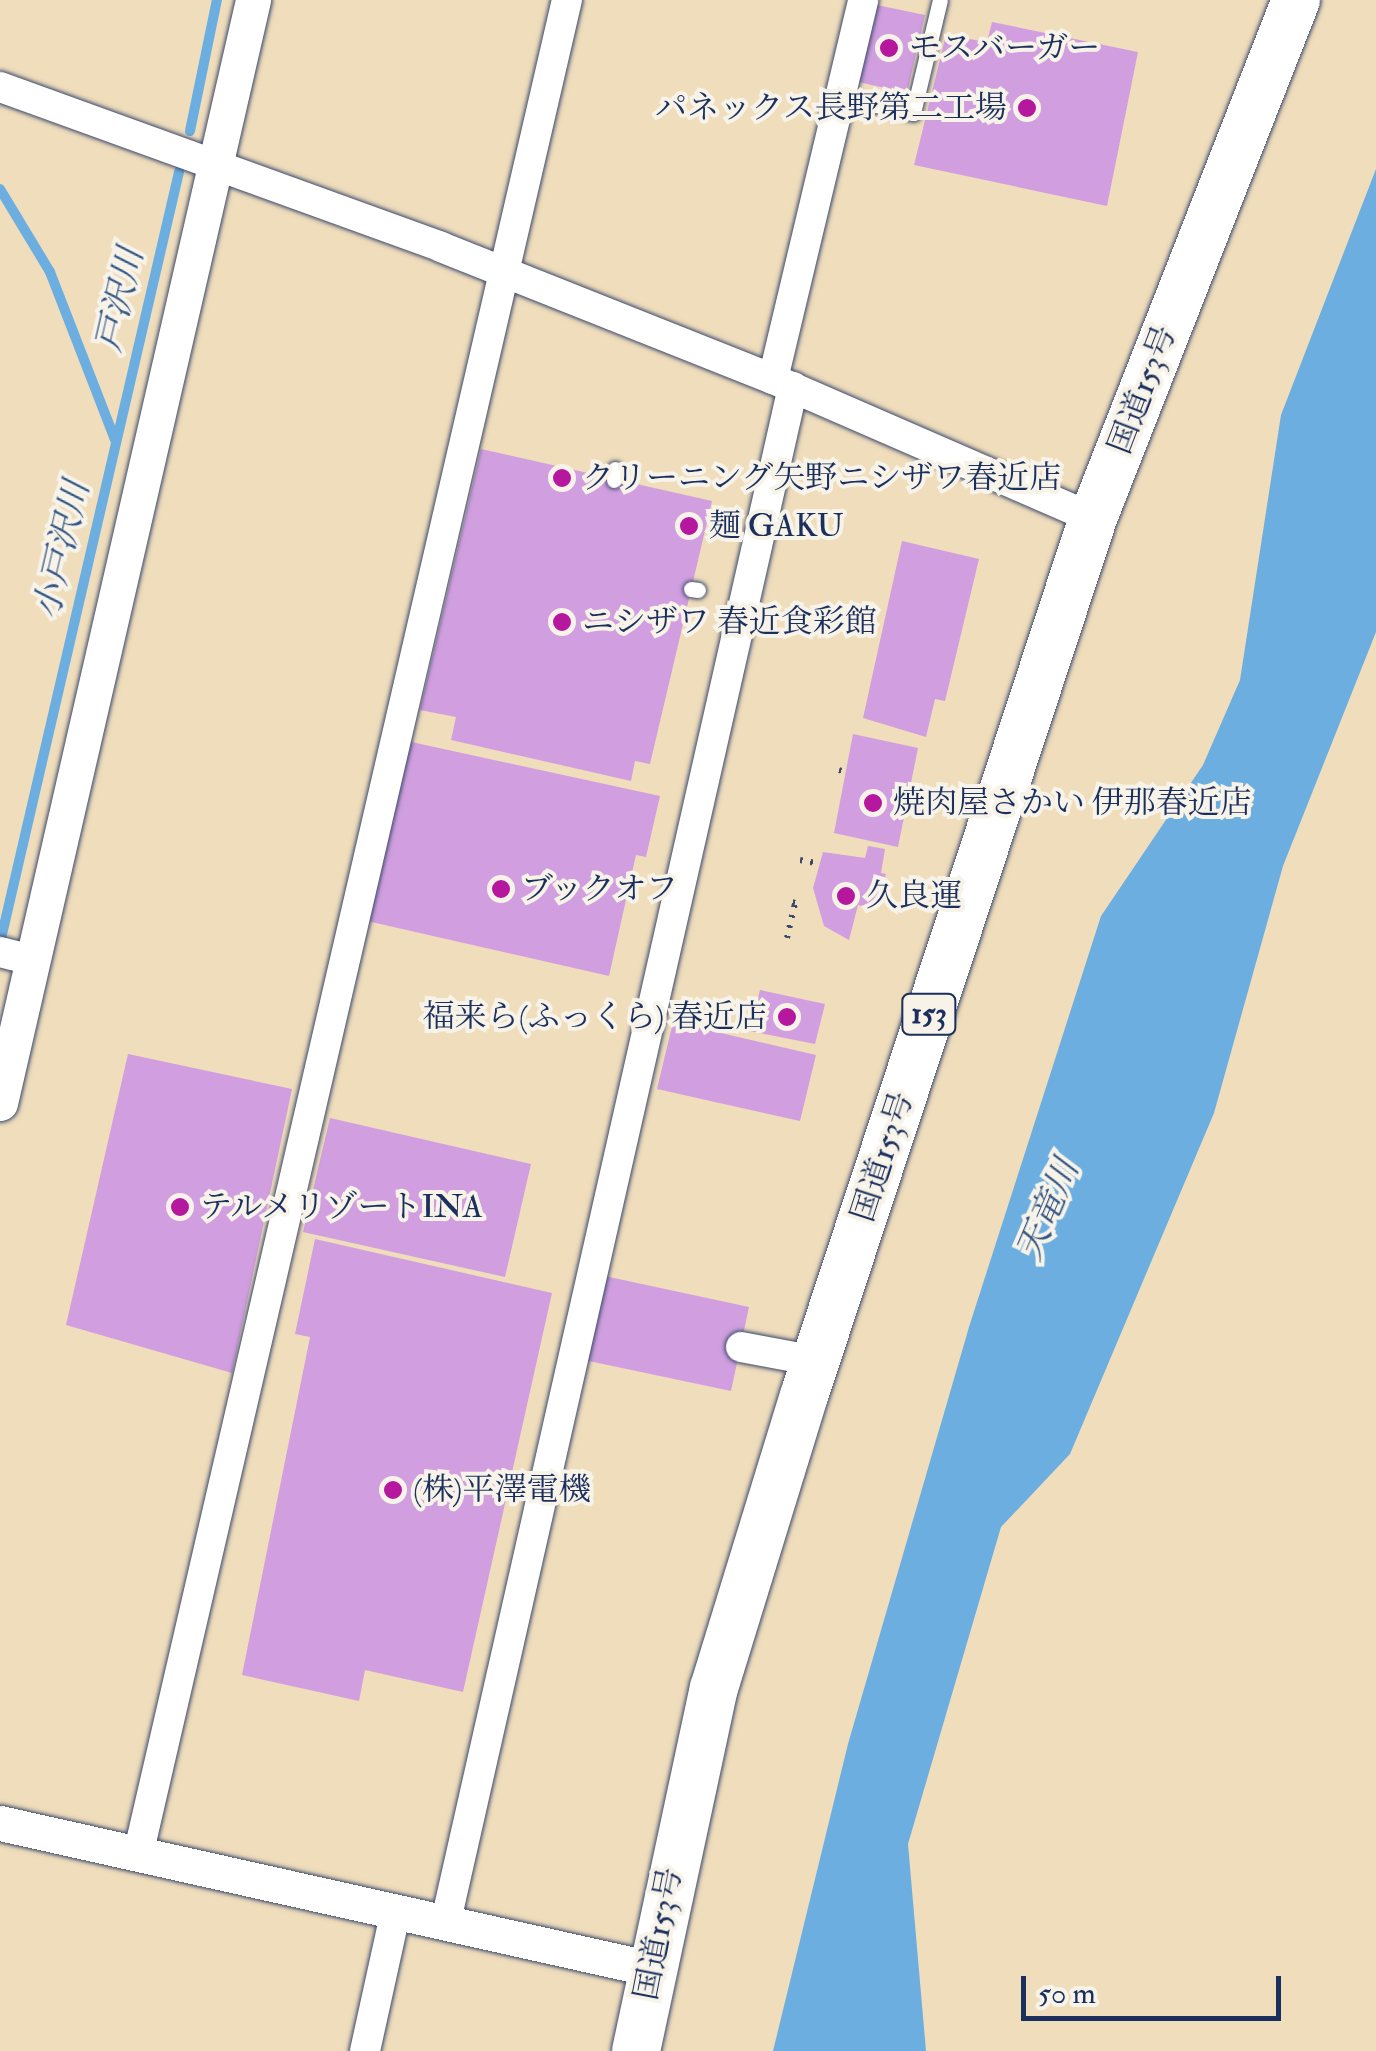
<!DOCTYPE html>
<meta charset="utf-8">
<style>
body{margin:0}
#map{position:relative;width:1376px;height:2051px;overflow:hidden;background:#efddbc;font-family:"IM FELL Double Pica","Noto Serif JP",serif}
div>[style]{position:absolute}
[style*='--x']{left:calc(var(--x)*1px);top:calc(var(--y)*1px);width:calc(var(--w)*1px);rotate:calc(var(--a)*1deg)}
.water>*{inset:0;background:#6caee0}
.stream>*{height:10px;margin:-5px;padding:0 5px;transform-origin:5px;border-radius:5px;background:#6caee0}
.building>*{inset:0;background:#d19fdf}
.path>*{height:6px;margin-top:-3px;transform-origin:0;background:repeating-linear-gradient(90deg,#3b496c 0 2.5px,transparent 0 10.5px)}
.roads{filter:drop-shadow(0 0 2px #3b496c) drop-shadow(0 0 2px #3b496c)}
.service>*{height:15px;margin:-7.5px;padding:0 7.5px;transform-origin:7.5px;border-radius:7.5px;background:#fff}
.minor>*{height:30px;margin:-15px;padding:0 15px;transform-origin:15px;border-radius:15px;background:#fff}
.tertiary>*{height:35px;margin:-17.5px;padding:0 17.5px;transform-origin:17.5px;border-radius:17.5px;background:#fff}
.trunk>*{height:48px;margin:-24px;padding:0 24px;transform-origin:24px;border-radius:24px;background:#fff}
.dots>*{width:28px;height:28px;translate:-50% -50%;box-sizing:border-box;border:5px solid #f7f3e8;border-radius:50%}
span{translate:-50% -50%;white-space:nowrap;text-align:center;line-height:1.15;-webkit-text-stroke:8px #f7f3e8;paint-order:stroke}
.shield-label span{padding:2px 8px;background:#f7f3e8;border:2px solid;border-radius:8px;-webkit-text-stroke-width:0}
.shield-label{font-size:30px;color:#1b2f5e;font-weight:700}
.poi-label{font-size:32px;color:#1b2f5e}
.left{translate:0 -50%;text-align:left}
.right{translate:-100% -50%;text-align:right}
.street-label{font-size:32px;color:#1b2f5e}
.water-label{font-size:35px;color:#335585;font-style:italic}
.scale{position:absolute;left:1021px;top:1976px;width:260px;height:45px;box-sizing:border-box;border:5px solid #1b2f5e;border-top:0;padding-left:12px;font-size:30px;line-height:35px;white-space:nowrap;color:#1b2f5e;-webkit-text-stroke:8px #f7f3e8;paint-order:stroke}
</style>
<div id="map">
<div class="water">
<div style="clip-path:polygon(1376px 169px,1376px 632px,1283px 866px,1214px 1113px,1070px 1454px,1001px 1527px,908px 1844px,926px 2051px,773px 2051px,848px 1744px,969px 1327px,1101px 916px,1203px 765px,1240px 680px,1281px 415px)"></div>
</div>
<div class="stream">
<div style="--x:190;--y:131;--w:134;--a:-78.4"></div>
<div style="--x:0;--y:189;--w:97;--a:58.9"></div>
<div style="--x:50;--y:272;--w:180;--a:68.8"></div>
<div style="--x:0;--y:943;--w:792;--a:-76.93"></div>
</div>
<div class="building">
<div style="clip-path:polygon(872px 4px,925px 15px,907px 93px,854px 81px)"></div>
<div style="clip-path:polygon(992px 22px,1138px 52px,1107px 206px,914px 165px,946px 35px,987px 42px)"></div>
<div style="clip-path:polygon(481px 449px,712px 501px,650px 764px,635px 761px,631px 781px,451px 740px,456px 717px,420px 710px)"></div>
<div style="clip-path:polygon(902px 541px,979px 559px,945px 701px,935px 699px,926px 737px,863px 718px)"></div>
<div style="clip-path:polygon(853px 734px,918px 748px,898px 847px,834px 833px)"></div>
<div style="clip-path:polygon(407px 741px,660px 796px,646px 857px,636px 855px,609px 976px,367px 921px)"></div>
<div style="clip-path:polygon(868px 846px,885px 849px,881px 873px,886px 874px,876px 909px,858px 905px,849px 940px,824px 926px,813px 888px,823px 852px,865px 858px)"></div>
<div style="clip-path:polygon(760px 990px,825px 1004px,815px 1044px,750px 1031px)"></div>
<div style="clip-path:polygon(673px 1022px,816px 1055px,800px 1121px,657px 1089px)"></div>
<div style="clip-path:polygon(128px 1054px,292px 1089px,232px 1373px,66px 1325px)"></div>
<div style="clip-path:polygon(330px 1118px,531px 1164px,505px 1277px,303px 1232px)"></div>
<div style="clip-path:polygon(315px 1239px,552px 1293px,463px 1692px,365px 1670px,359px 1701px,242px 1675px,310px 1337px,295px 1334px)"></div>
<div style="clip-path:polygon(600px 1275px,749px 1307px,731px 1391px,584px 1360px)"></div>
</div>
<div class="path">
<div style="--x:839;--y:770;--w:6;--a:18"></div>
<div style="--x:800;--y:860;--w:20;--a:11"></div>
<div style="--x:787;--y:938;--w:36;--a:-77"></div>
<div style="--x:795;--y:903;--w:7;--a:-164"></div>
</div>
<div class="roads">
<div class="service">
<div style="--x:840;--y:97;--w:75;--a:12.4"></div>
<div style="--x:913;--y:113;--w:116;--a:-76.6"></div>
<div style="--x:614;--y:480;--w:11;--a:-85"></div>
<div style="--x:691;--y:589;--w:7;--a:8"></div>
</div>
<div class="minor">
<div style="--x:0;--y:87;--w:469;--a:19.9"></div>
<div style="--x:441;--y:247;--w:357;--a:21.7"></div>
<div style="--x:773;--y:379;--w:349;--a:23.5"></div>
<div style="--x:773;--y:379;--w:390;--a:-76.6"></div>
<div style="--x:0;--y:952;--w:34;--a:14"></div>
<div style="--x:741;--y:1347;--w:76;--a:10.6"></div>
<div style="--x:138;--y:1855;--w:1904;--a:-76.98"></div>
<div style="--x:445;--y:1925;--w:1577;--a:-77.25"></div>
<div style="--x:365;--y:2051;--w:140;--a:-77.6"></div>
</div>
<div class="tertiary">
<div style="--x:0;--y:1103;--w:1132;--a:-77.08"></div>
<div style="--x:0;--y:1823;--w:668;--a:12.62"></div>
</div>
<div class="trunk">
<div style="--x:636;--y:2051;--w:371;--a:-77.9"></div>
<div style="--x:714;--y:1688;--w:306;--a:-72.9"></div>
<div style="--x:804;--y:1396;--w:924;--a:-71.78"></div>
<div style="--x:1093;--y:518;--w:556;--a:-68.6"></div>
</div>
</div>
<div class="dots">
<div style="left:889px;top:48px;background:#b5179e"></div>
<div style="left:1027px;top:108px;background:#b5179e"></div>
<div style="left:562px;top:478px;background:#b5179e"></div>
<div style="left:689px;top:526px;background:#b5179e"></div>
<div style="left:562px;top:622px;background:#b5179e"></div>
<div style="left:873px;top:803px;background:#b5179e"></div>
<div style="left:501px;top:889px;background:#b5179e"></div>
<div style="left:846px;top:896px;background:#b5179e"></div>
<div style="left:787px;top:1017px;background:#b5179e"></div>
<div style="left:180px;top:1207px;background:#b5179e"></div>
<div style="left:393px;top:1490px;background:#b5179e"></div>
</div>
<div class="shield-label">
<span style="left:929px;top:1014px">153</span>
</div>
<div class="poi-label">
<span class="left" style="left:909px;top:48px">モスバーガー</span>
<span class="right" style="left:1007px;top:108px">パネックス長野第二工場</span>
<span class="left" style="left:582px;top:478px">クリーニング矢野ニシザワ春近店</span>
<span class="left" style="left:709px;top:526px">麺 GAKU</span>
<span class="left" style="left:582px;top:622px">ニシザワ 春近食彩館</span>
<span class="left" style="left:893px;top:803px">焼肉屋さかい 伊那春近店</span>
<span class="left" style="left:521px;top:889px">ブックオフ</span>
<span class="left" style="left:866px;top:896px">久良運</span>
<span class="right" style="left:767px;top:1017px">福来ら(ふっくら) 春近店</span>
<span class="left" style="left:200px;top:1207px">テルメリゾートINA</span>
<span class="left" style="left:413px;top:1490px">(株)平澤電機</span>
</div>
<div class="street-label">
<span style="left:1143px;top:390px;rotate:-69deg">国道153号</span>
<span style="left:883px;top:1157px;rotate:-72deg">国道153号</span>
<span style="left:659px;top:1934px;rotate:-79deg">国道153号</span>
</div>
<div class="water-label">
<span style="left:120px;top:300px;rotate:-77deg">戸沢川</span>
<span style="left:62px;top:550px;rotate:-77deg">小戸沢川</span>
<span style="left:1048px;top:1210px;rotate:-67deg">天竜川</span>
</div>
<div class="scale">50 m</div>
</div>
